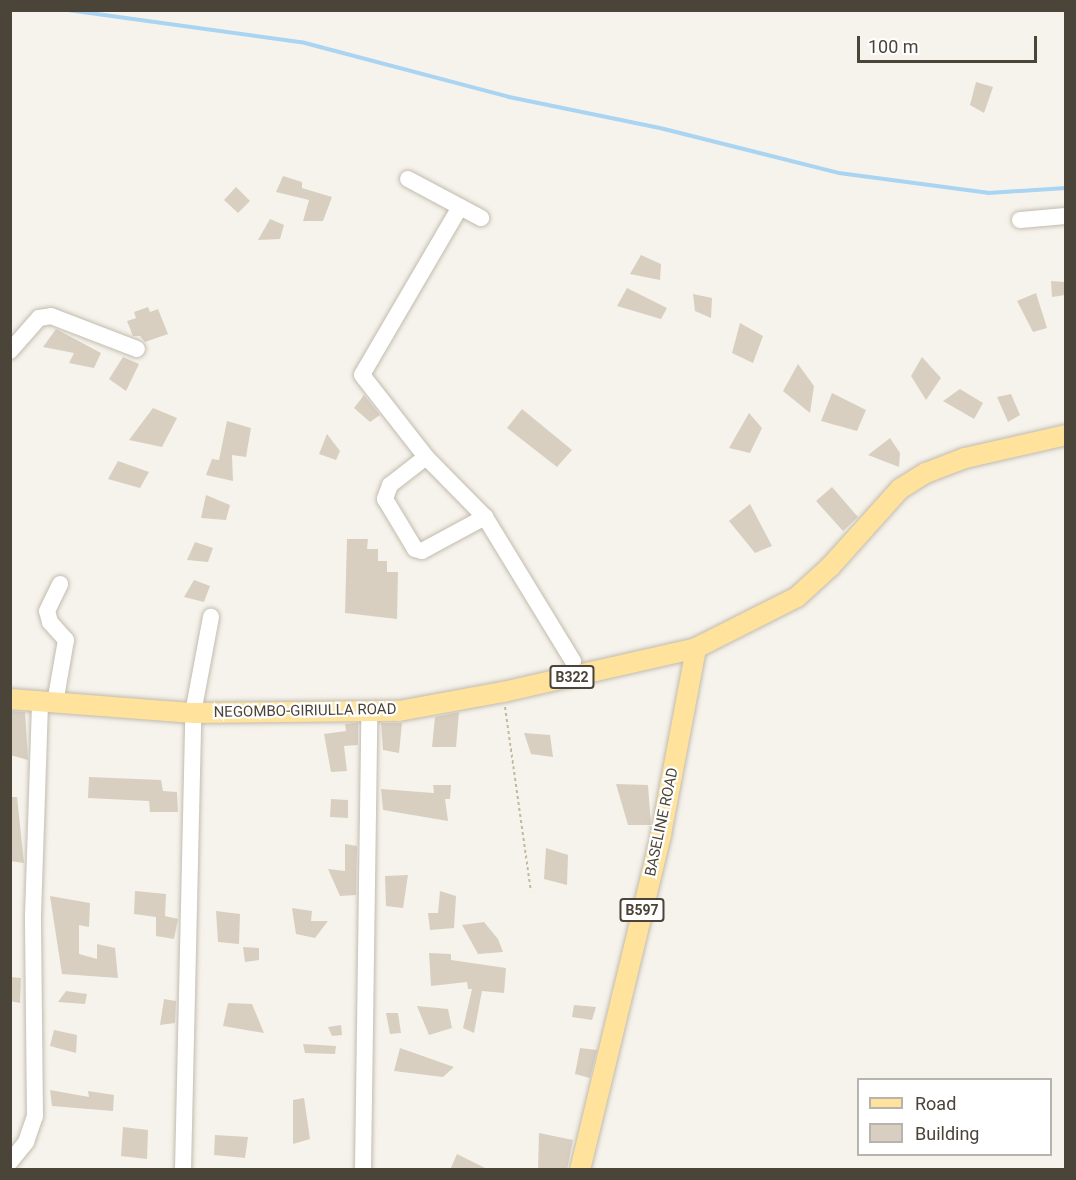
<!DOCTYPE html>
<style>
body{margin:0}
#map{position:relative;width:1076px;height:1180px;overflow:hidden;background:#f6f3ec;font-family:Roboto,sans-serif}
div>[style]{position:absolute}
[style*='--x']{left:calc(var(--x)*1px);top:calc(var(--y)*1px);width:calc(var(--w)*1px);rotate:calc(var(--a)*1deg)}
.stream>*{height:4px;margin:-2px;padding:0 2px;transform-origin:2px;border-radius:2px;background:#a9d4f2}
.building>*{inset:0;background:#d8cfc1}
.path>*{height:2px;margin-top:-1px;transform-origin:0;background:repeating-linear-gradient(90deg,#c4b79f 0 3px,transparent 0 6px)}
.roads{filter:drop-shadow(0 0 2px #c2bbae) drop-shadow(0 0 2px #c2bbae)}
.minor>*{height:16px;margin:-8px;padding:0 8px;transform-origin:8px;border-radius:8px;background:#fff}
.major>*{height:20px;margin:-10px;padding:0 10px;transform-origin:10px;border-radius:10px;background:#ffe39c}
span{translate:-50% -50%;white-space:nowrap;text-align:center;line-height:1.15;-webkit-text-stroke:4.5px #fff;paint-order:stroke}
.shield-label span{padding:2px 4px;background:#fff;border:2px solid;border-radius:4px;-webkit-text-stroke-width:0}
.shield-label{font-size:14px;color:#4b4439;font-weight:700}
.street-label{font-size:15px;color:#4b4439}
.frame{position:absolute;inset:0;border:12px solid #4b4439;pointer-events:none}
.legend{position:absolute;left:857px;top:1078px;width:195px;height:78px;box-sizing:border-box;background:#fff;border:2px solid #b7b4b0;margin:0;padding:8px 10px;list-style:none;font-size:18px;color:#4b4439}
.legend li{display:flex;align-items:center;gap:12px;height:30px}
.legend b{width:30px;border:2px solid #b7b4b0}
.scale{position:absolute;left:857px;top:36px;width:180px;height:27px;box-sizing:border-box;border:3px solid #4b4439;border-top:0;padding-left:8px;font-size:18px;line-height:21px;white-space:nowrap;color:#4b4439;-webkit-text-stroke:4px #fff;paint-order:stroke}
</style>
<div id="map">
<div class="stream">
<div style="--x:68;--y:10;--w:239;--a:7.9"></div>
<div style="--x:305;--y:43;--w:211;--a:14.8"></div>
<div style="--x:509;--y:97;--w:154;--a:11.6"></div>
<div style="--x:660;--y:128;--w:185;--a:14.1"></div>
<div style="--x:839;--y:173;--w:150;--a:7.6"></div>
<div style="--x:988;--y:193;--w:78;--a:-3.7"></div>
</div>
<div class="building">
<div style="clip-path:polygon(976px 82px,993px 87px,984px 113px,970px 105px)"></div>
<div style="clip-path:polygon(283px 176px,302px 182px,302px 188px,332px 197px,323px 221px,303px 221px,309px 200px,276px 192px)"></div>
<div style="clip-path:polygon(236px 187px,250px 201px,238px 213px,224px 200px)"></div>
<div style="clip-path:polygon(270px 219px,284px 225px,280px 239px,258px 240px)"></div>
<div style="clip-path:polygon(641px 255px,661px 264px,660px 280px,630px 274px)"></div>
<div style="clip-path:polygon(1051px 281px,1065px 282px,1065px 295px,1052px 297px)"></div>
<div style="clip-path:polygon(627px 288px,667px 308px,661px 319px,617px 306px)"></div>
<div style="clip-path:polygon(1036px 293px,1047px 328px,1033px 332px,1017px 301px)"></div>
<div style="clip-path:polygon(693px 294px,712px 298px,711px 318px,695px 311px)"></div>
<div style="clip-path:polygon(148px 307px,150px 312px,158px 309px,168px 334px,145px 342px,140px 336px,133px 336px,127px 321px,136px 318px,134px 312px)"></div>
<div style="clip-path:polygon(740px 323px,763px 336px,753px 363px,732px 353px)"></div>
<div style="clip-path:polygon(56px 329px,101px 353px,94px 368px,69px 363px,74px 353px,43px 347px)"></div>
<div style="clip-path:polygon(123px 357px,139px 364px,126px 391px,109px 379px)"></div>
<div style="clip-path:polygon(922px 357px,941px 378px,926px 400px,911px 376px)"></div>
<div style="clip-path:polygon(798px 364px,814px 386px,810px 413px,783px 391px)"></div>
<div style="clip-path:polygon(960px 389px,983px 403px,974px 419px,943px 401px)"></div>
<div style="clip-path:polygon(832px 393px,866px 410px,857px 431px,821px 421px)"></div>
<div style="clip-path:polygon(1011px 394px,1020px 415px,1008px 422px,997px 397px)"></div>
<div style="clip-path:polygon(364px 395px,380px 415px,370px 422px,354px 408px)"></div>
<div style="clip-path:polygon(153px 408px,177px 418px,162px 447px,129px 440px)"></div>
<div style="clip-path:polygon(522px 409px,572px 450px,557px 467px,507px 428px)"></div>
<div style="clip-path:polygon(749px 413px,762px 428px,750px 453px,729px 448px)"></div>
<div style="clip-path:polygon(227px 421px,251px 428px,246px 457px,232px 455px,233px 481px,206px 475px,212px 459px,219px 460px)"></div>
<div style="clip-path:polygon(327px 434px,340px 451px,336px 460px,319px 454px)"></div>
<div style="clip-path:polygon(890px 438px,900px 453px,899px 467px,868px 455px)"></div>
<div style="clip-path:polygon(118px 461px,149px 472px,140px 488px,108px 479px)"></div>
<div style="clip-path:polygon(832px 487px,858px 517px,843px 531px,816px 501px)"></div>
<div style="clip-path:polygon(206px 495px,230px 505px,226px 520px,201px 518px)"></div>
<div style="clip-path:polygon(750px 504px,772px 546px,755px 553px,729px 521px)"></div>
<div style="clip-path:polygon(347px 539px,368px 539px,367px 549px,378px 549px,378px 561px,387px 561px,387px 572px,398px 572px,397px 619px,345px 613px)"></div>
<div style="clip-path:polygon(195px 542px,213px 548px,208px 562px,187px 560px)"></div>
<div style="clip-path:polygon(194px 580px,210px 586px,204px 602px,184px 597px)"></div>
<div style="clip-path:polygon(10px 711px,25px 712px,28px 760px,10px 755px)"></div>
<div style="clip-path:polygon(459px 712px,456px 747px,432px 747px,435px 717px)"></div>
<div style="clip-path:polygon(358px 723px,358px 745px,344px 746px,347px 771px,331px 772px,324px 734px,346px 731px,345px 724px)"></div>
<div style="clip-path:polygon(381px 723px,402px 723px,399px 753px,383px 750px)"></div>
<div style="clip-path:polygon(524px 733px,550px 735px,553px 757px,531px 754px)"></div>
<div style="clip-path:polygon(89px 777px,161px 780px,163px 791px,177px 792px,178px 812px,150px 812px,149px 801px,88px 798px)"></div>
<div style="clip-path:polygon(616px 784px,648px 785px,651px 825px,628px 825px)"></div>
<div style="clip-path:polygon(433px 785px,451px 785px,450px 799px,445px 799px,448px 821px,383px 810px,381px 789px,434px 793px)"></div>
<div style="clip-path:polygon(10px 797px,17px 797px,24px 863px,10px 861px)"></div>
<div style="clip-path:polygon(331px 799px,348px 800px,348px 818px,330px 817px)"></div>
<div style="clip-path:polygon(345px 844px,357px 846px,356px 895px,340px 896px,328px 869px,345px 871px)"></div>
<div style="clip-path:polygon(546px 848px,568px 855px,567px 885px,544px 879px)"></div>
<div style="clip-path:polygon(408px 875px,403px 908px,386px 906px,385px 876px)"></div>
<div style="clip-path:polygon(135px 891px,166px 894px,165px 916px,178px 919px,174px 939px,156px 936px,156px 917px,134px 914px)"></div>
<div style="clip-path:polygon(440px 891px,456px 896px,454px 928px,430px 930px,428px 913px,438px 913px)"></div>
<div style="clip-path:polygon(50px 896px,90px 903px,89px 927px,79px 925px,79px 954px,97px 959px,97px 944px,115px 948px,118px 978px,62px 974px)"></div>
<div style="clip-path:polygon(292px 908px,312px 911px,311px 921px,328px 921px,315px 938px,296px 934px)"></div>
<div style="clip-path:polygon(216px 911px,240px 914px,239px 944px,218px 942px)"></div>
<div style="clip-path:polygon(484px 922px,498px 939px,503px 952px,478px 954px,462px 925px)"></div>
<div style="clip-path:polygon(243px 947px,259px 948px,259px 960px,245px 962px)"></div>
<div style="clip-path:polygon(429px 953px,451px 954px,451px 960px,506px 968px,504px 993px,482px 991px,474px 1033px,463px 1028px,472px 989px,468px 989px,467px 982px,431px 986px)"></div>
<div style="clip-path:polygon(10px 977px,21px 978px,20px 1003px,10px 1001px)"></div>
<div style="clip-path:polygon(66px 991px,87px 994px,85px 1004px,58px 1002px)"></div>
<div style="clip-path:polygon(164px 999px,176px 1001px,175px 1023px,160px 1025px)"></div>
<div style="clip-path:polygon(228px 1003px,252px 1004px,264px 1033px,223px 1026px)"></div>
<div style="clip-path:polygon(574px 1005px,596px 1007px,592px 1020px,572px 1017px)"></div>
<div style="clip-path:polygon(417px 1006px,448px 1009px,452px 1028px,429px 1035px)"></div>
<div style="clip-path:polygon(386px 1013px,398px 1013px,401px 1033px,390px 1034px)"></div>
<div style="clip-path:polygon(341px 1025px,342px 1035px,332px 1036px,328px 1027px)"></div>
<div style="clip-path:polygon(54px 1030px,77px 1035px,76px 1053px,50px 1046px)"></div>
<div style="clip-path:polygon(303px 1044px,336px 1046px,335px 1054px,305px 1053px)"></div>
<div style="clip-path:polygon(400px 1048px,454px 1067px,443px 1077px,394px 1071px)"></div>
<div style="clip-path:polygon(580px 1048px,597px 1050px,590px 1078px,575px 1074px)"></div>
<div style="clip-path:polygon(50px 1090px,89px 1097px,88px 1091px,114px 1095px,113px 1111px,52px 1106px)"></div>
<div style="clip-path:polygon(304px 1098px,310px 1139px,293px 1144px,293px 1100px)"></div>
<div style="clip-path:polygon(123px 1127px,148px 1130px,147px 1159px,121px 1156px)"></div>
<div style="clip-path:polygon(539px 1133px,573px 1140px,567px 1170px,538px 1170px)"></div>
<div style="clip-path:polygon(215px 1135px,248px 1137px,245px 1158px,214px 1155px)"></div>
<div style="clip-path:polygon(457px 1154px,489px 1170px,450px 1170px)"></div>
</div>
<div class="path">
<div style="--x:505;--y:707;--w:186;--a:82"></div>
</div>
<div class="roads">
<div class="minor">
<div style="--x:408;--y:179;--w:83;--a:28.1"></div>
<div style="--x:460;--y:207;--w:194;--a:120.3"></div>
<div style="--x:362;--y:375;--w:104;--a:52"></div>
<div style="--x:426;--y:457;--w:84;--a:45.5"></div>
<div style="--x:485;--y:517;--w:169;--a:58.6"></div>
<div style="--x:1020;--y:220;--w:46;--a:-5"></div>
<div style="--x:10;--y:351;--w:44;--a:-48.7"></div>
<div style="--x:39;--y:318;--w:12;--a:-9"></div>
<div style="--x:51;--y:316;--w:92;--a:21"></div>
<div style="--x:426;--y:457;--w:46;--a:142.1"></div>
<div style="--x:390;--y:485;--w:15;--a:110"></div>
<div style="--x:385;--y:499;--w:58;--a:59"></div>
<div style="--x:415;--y:549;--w:7;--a:16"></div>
<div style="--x:422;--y:551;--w:72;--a:-28.4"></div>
<div style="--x:55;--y:703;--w:64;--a:-80.1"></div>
<div style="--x:66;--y:640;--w:24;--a:-132"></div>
<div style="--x:50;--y:622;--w:11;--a:-105"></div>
<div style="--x:47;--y:611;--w:30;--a:-64"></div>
<div style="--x:10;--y:1162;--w:26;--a:-51"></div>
<div style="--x:26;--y:1142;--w:28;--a:-71"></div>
<div style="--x:35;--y:1116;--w:201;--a:-90.6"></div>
<div style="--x:33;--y:915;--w:213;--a:-88.1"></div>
<div style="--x:183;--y:1170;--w:457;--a:-88.7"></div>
<div style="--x:193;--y:713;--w:98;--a:-79.4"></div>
<div style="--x:363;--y:1170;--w:457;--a:-89.2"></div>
</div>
<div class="major">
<div style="--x:10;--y:699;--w:184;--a:4.4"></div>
<div style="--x:193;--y:713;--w:206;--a:-0.6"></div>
<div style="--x:399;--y:711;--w:106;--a:-10.4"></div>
<div style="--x:503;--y:692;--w:198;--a:-12.8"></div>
<div style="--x:696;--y:648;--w:113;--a:-26.8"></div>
<div style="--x:797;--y:597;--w:45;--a:-42.3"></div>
<div style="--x:830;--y:567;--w:105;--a:-48.1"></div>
<div style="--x:900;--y:489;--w:31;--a:-32"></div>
<div style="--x:926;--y:473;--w:42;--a:-21"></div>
<div style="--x:965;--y:458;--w:104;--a:-12.8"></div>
<div style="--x:580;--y:1170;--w:346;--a:-76.4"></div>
<div style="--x:661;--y:834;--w:189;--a:-79.3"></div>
</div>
</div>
<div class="shield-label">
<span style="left:572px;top:677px">B322</span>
<span style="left:642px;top:910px">B597</span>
</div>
<div class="street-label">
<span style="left:305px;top:711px;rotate:-1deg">NEGOMBO-GIRIULLA ROAD</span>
<span style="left:662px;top:822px;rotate:-78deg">BASELINE ROAD</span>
</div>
<div class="frame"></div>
<ul class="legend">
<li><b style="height:8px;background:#ffe39c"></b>Road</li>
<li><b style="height:16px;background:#d8cfc1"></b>Building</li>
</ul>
<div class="scale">100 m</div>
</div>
